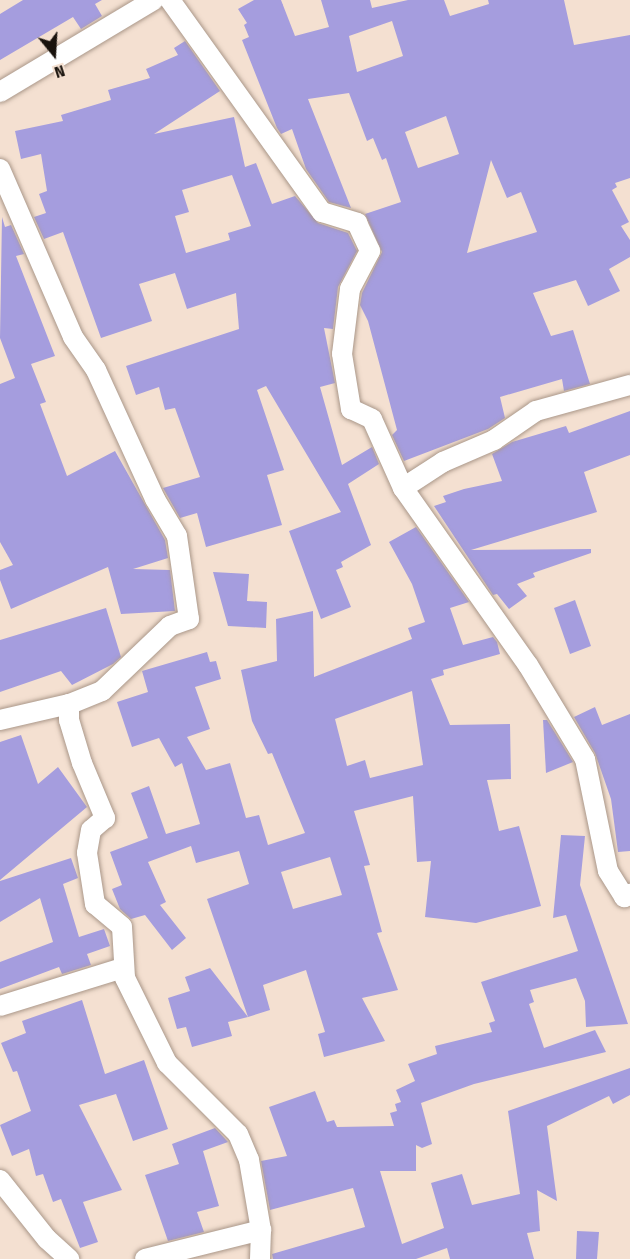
<!DOCTYPE html>
<style>
body{margin:0}
#map{position:relative;width:630px;height:1259px;overflow:hidden;background:#f4e0d1;font-family:"Fira Sans Condensed",sans-serif}
div>[style]{position:absolute}
[style*='--x']{left:calc(var(--x)*1px);top:calc(var(--y)*1px);width:calc(var(--w)*1px);rotate:calc(var(--a)*1deg)}
.building>*{inset:0;background:#a59dde}
.roads{filter:drop-shadow(0 0 2px #aa9789) drop-shadow(0 0 2px #aa9789)}
.street>*{height:20px;margin:-10px;padding:0 10px;transform-origin:10px;border-radius:10px;background:#fff}
span{translate:-50% -50%;white-space:nowrap;text-align:center;line-height:1.15;-webkit-text-stroke:6px #f4e0d1;paint-order:stroke}
.north{position:absolute;left:24px;top:24px;width:60px;height:60px;-webkit-text-stroke:4px #f4e0d1;paint-order:stroke;rotate:162deg;font-size:16px;font-weight:700;line-height:24px;text-align:center;color:#19130d}
.north::after{content:'';display:block;margin:auto;width:21px;height:27px;background:#19130d;clip-path:polygon(50% 0,100% 100%,50% 72%,0 100%)}
</style>
<div id="map">
<div class="building">
<div style="clip-path:polygon(23px 0,102px 0,95px 4px,102px 16px,81px 29px,73px 17px,0 60px,0 14px)"></div>
<div style="clip-path:polygon(evenodd,254px 0,281px 0,295px 36px,329px 27px,321px 0,370px 0,372px 8px,408px 0,444px 0,450px 16px,489px 4px,488px 0,564px 0,574px 45px,630px 35px,630px 178px,615px 183px,617px 187px,612px 190px,629px 222px,621px 226px,630px 240px,630px 257px,609px 269px,620px 291px,588px 306px,576px 280px,533px 293px,551px 336px,573px 330px,590px 384px,564px 391px,562px 379px,500px 397px,505px 418px,488px 429px,404px 461px,392px 435px,397px 430px,368px 321px,360px 305px,362px 293px,382px 252px,365px 214px,401px 202px,386px 158px,382px 160px,373px 138px,367px 141px,349px 93px,308px 99px,351px 208px,329px 202px,306px 169px,292px 129px,281px 134px,277px 128px,242px 40px,249px 37px,244px 25px,247px 23px,238px 9px,254px 0,392px 21px,403px 56px,357px 72px,349px 36px,392px 21px,254px 0,446px 116px,459px 154px,418px 168px,405px 132px,446px 116px,254px 0,491px 160px,507px 198px,521px 192px,537px 232px,467px 253px,491px 160px)"></div>
<div style="clip-path:polygon(evenodd,185px 41px,220px 91px,154px 134px,234px 117px,245px 167px,256px 163px,272px 204px,295px 196px,318px 223px,348px 233px,357px 251px,338px 287px,333px 329px,324px 328px,335px 383px,320px 387px,342px 465px,372px 447px,379px 464px,348px 484px,371px 545px,341px 562px,343px 567px,336px 570px,351px 607px,321px 619px,289px 531px,341px 512px,266px 386px,257px 390px,284px 470px,267px 475px,282px 525px,206px 547px,197px 513px,180px 518px,163px 488px,200px 477px,175px 408px,165px 410px,159px 387px,136px 395px,126px 366px,239px 329px,236px 293px,187px 309px,175px 273px,139px 284px,152px 321px,101px 338px,63px 232px,44px 239px,34px 217px,46px 213px,39px 194px,47px 191px,41px 154px,21px 159px,15px 131px,63px 121px,61px 115px,111px 100px,108px 90px,150px 78px,146px 69px,178px 55px,174px 48px,185px 41px,232px 175px,251px 226px,228px 233px,230px 240px,186px 253px,175px 216px,189px 212px,182px 190px,232px 175px)"></div>
<div style="clip-path:polygon(2px 217px,5px 227px,11px 225px,24px 254px,16px 256px,55px 356px,31px 364px,46px 402px,40px 404px,67px 476px,115px 451px,165px 540px,168px 558px,133px 569px,170px 570px,175px 611px,121px 614px,108px 567px,11px 609px,0 580px,0 570px,13px 565px,0 542px,0 384px,15px 378px,0 338px)"></div>
<div style="clip-path:polygon(630px 411px,630px 455px,584px 472px,597px 512px,471px 550px,591px 549px,591px 553px,533px 573px,535px 577px,517px 584px,527px 596px,509px 609px,497px 594px,493px 595px,434px 506px,446px 502px,443px 496px,464px 489px,502px 481px,492px 454px,512px 442px,566px 426px,569px 433px)"></div>
<div style="clip-path:polygon(evenodd,416px 527px,469px 602px,450px 608px,463px 645px,493px 637px,497px 642px,500px 654px,443px 670px,444px 675px,431px 679px,450px 725px,510px 724px,511px 779px,487px 780px,499px 831px,519px 826px,541px 906px,476px 923px,425px 917px,431px 861px,417px 862px,413px 796px,354px 811px,370px 865px,364px 866px,382px 932px,377px 933px,398px 990px,362px 998px,385px 1041px,324px 1057px,318px 1034px,325px 1032px,306px 970px,263px 985px,270px 1010px,248px 1017px,207px 899px,249px 884px,239px 851px,196px 863px,191px 846px,148px 862px,166px 902px,160px 905px,186px 938px,172px 950px,145px 915px,131px 919px,120px 909px,112px 889px,122px 885px,110px 852px,148px 838px,131px 793px,149px 786px,166px 834px,200px 824px,182px 763px,175px 767px,159px 738px,132px 747px,117px 702px,148px 692px,142px 671px,207px 652px,210px 662px,216px 661px,221px 679px,195px 687px,210px 729px,187px 737px,206px 770px,230px 763px,246px 818px,259px 815px,268px 845px,305px 833px,272px 753px,268px 754px,252px 721px,241px 670px,277px 661px,276px 619px,313px 611px,314px 677px,412px 639px,408px 628px,425px 622px,412px 584px,389px 542px,416px 527px,412px 691px,423px 765px,370px 778px,365px 760px,347px 766px,335px 719px,412px 691px,416px 527px,330px 857px,342px 895px,293px 909px,281px 872px,330px 857px)"></div>
<div style="clip-path:polygon(213px 572px,249px 574px,247px 601px,267px 602px,266px 628px,228px 626px)"></div>
<div style="clip-path:polygon(575px 600px,591px 646px,570px 654px,554px 608px)"></div>
<div style="clip-path:polygon(106px 608px,121px 657px,113px 664px,72px 685px,61px 671px,0 692px,0 640px)"></div>
<div style="clip-path:polygon(595px 707px,602px 725px,630px 714px,630px 851px,618px 852px,611px 799px,595px 753px,574px 717px)"></div>
<div style="clip-path:polygon(543px 720px,547px 720px,573px 762px,546px 773px)"></div>
<div style="clip-path:polygon(21px 735px,38px 784px,58px 767px,87px 807px,0 880px,0 742px)"></div>
<div style="clip-path:polygon(561px 835px,585px 836px,580px 885px,628px 1024px,586px 1027px,585px 1001px,576px 978px,530px 990px,534px 1002px,529px 1004px,544px 1048px,595px 1030px,606px 1052px,474px 1084px,421px 1103px,432px 1144px,422px 1148px,416px 1145px,416px 1171px,380px 1171px,402px 1244px,444px 1228px,431px 1183px,462px 1174px,472px 1205px,520px 1194px,508px 1111px,630px 1068px,630px 1095px,613px 1104px,609px 1096px,547px 1126px,557px 1201px,537px 1190px,540px 1231px,527px 1233px,534px 1259px,450px 1259px,447px 1248px,416px 1259px,273px 1259px,272px 1254px,365px 1227px,353px 1188px,270px 1210px,261px 1161px,287px 1156px,269px 1107px,315px 1091px,327px 1122px,334px 1120px,337px 1127px,394px 1126px,390px 1113px,397px 1111px,395px 1104px,401px 1102px,396px 1090px,415px 1081px,408px 1064px,437px 1054px,435px 1046px,492px 1032px,489px 1023px,495px 1021px,481px 982px,578px 951px,566px 915px,553px 918px)"></div>
<div style="clip-path:polygon(71px 858px,78px 878px,63px 884px,79px 937px,104px 929px,110px 946px,87px 954px,91px 965px,62px 974px,59px 967px,0 989px,0 962px,53px 942px,40px 898px,0 922px,0 881px)"></div>
<div style="clip-path:polygon(210px 968px,248px 1017px,228px 1022px,232px 1036px,192px 1047px,186px 1027px,177px 1029px,168px 998px,190px 991px,185px 977px)"></div>
<div style="clip-path:polygon(82px 1000px,105px 1074px,144px 1060px,168px 1129px,133px 1141px,116px 1094px,79px 1105px,122px 1190px,83px 1202px,98px 1242px,80px 1248px,61px 1199px,53px 1202px,43px 1174px,36px 1176px,29px 1149px,12px 1156px,0 1125px,31px 1111px,17px 1071px,13px 1072px,1px 1043px,26px 1033px,22px 1021px)"></div>
<div style="clip-path:polygon(215px 1128px,228px 1142px,203px 1151px,219px 1206px,197px 1212px,204px 1232px,168px 1241px,145px 1175px,179px 1164px,172px 1144px)"></div>
<div style="clip-path:polygon(577px 1231px,599px 1232px,597px 1259px,576px 1259px)"></div>
</div>
<div class="roads">
<div class="street">
<div style="--x:170;--y:0;--w:261;--a:54.4"></div>
<div style="--x:322;--y:212;--w:37;--a:17"></div>
<div style="--x:357;--y:223;--w:31;--a:65"></div>
<div style="--x:370;--y:251;--w:43;--a:117.8"></div>
<div style="--x:350;--y:289;--w:65;--a:97"></div>
<div style="--x:342;--y:354;--w:56;--a:80.7"></div>
<div style="--x:351;--y:409;--w:23;--a:25"></div>
<div style="--x:372;--y:419;--w:76;--a:65.8"></div>
<div style="--x:403;--y:488;--w:217;--a:54.8"></div>
<div style="--x:528;--y:665;--w:110;--a:58.8"></div>
<div style="--x:585;--y:759;--w:114;--a:78.4"></div>
<div style="--x:608;--y:871;--w:31;--a:58"></div>
<div style="--x:624;--y:897;--w:7;--a:-27"></div>
<div style="--x:0;--y:92;--w:179;--a:-30.9"></div>
<div style="--x:0;--y:169;--w:183;--a:66.5"></div>
<div style="--x:73;--y:337;--w:40;--a:55.1"></div>
<div style="--x:96;--y:370;--w:142;--a:65.4"></div>
<div style="--x:155;--y:499;--w:43;--a:59.3"></div>
<div style="--x:177;--y:536;--w:84;--a:81.8"></div>
<div style="--x:189;--y:619;--w:20;--a:160"></div>
<div style="--x:170;--y:626;--w:94;--a:136.3"></div>
<div style="--x:102;--y:691;--w:35;--a:158"></div>
<div style="--x:69;--y:704;--w:71;--a:166.9"></div>
<div style="--x:403;--y:488;--w:48;--a:-33"></div>
<div style="--x:443;--y:462;--w:56;--a:-23.3"></div>
<div style="--x:494;--y:440;--w:51;--a:-34.6"></div>
<div style="--x:536;--y:411;--w:98;--a:-15.5"></div>
<div style="--x:69;--y:704;--w:16;--a:90"></div>
<div style="--x:69;--y:720;--w:45;--a:73.2"></div>
<div style="--x:82;--y:763;--w:60;--a:67.3"></div>
<div style="--x:105;--y:818;--w:18;--a:139"></div>
<div style="--x:91;--y:830;--w:23;--a:100"></div>
<div style="--x:87;--y:853;--w:52;--a:81.1"></div>
<div style="--x:95;--y:904;--w:35;--a:40"></div>
<div style="--x:122;--y:927;--w:51;--a:86.6"></div>
<div style="--x:125;--y:978;--w:95;--a:63.7"></div>
<div style="--x:167;--y:1063;--w:100;--a:45"></div>
<div style="--x:238;--y:1134;--w:28;--a:67"></div>
<div style="--x:249;--y:1160;--w:71;--a:80.3"></div>
<div style="--x:261;--y:1230;--w:29;--a:92"></div>
<div style="--x:0;--y:1006;--w:129;--a:-17.2"></div>
<div style="--x:0;--y:1180;--w:75;--a:51.5"></div>
<div style="--x:47;--y:1239;--w:30;--a:42"></div>
<div style="--x:145;--y:1259;--w:120;--a:-14"></div>
</div>
</div>
<div class="north">N</div>
</div>
